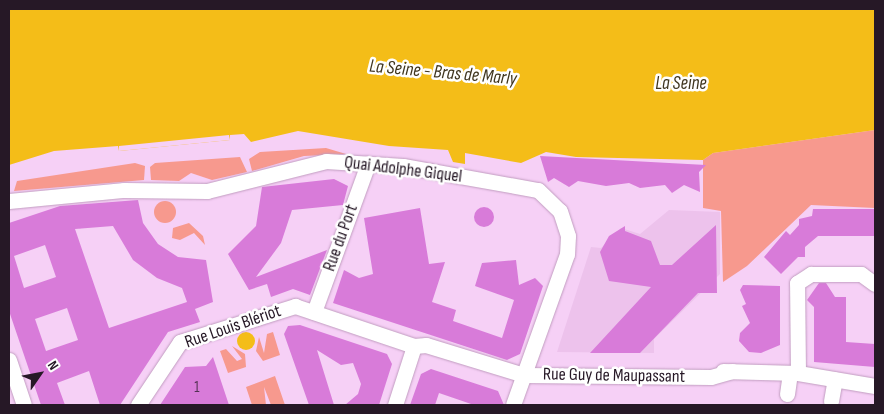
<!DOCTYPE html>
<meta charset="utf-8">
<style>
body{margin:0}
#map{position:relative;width:884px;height:414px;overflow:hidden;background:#f6d0f6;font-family:"Sofia Sans Condensed",sans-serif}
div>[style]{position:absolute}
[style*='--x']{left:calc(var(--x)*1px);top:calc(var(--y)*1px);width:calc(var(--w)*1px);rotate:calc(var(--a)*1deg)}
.built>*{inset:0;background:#edc2ec}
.green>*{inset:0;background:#f7998e}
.round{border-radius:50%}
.water>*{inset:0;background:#f4bd18}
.pier>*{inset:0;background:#f6d0f6}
.building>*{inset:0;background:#d87bd9}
.roads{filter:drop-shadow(0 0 1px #c19dc0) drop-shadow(0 0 1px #c19dc0)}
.minor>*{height:15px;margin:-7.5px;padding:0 7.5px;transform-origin:7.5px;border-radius:7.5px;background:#fff}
span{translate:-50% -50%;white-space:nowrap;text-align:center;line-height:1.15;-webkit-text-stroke:5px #fff;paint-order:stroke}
.number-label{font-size:15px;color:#523153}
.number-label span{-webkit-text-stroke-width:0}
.street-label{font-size:18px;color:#261826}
.water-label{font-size:19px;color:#40361f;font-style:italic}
.frame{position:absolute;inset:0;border:10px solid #261826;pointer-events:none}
.north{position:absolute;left:15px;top:349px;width:50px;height:50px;-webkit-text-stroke:4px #fff;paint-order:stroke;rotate:57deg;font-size:14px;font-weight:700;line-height:20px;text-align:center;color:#261826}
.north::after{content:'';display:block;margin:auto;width:18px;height:22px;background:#261826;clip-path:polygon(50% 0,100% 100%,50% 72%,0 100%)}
</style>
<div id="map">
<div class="built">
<div style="clip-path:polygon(669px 210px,720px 212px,720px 274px,654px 339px,654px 353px,557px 352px,591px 247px,601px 248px,621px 228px,640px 234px)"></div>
</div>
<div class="green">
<div style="clip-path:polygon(875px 130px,875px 208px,811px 205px,747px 266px,723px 282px,721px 211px,703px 208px,703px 160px,713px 153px)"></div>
<div style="clip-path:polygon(326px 148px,346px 154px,304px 156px,252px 171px,249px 159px,260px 152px)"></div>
<div style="clip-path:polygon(240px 157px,247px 172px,212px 180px,191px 173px,179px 181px,151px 180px,150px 167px,155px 163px)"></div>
<div style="clip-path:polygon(135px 163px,145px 166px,144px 180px,14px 191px,17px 181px)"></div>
<div class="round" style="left:154px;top:201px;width:22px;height:22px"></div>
<div style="clip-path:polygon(189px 223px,203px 236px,205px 245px,194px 233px,180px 240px,172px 238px,173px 228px)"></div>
<div style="clip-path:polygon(273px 332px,280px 355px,263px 361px,256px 351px,259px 337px,264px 353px,267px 334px)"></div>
<div style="clip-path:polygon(232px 346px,245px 354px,246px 367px,228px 373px,220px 351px,226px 349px,237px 361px,242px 359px)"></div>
<div style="clip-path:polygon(275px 376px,285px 405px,271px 405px,264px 387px,266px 405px,252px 405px,246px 387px)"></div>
</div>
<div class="water">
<div style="clip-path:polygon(9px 9px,875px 9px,875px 130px,713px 153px,703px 160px,576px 157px,546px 152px,521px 163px,465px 153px,465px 164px,453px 162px,448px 150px,389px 146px,298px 131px,251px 142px,244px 134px,230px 135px,230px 140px,119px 151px,118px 146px,54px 151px,9px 165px)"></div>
<div class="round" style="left:237px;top:332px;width:18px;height:18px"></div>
</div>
<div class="pier">
<div style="clip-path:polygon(229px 135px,230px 140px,119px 151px,119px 146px)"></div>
</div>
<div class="building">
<div style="clip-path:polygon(540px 156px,706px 165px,699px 172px,700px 192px,684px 185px,672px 193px,665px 185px,640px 188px,629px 183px,606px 186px,578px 181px,569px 187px,554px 178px,548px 182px)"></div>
<div style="clip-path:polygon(334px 179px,348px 186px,343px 205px,292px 210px,281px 243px,256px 277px,327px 250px,310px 295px,293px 289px,271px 297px,267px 284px,249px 290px,228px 254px,256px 226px,262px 187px)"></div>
<div style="clip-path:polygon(evenodd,138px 200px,143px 223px,158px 244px,178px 257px,206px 260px,213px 302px,195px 309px,200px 322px,168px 332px,120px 405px,100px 405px,89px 371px,57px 383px,65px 405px,41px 405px,9px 311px,9px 223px,60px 206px,138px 200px,113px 226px,133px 260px,157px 278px,182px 288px,187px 302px,109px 328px,75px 229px,113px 226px,138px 200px,45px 245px,56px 277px,24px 288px,14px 256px,45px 245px,138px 200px,67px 308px,78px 340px,46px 351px,35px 319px,67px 308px)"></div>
<div class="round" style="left:474px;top:207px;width:20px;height:20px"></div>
<div style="clip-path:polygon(420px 208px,429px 264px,445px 262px,432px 302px,456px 310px,453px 321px,502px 338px,514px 300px,475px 286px,482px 263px,516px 260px,519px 285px,535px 278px,543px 286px,520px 354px,507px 360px,333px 303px,344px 270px,359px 278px,373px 274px,364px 218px)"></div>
<div style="clip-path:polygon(813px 209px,875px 209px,875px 236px,818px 236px,805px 247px,805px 257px,798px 257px,781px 274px,764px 257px,786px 231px,790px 235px,799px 225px,799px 219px,812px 216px)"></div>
<div style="clip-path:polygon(716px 225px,717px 293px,698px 293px,640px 353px,590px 353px,651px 287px,609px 281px,600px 252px,609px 236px,625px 226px,625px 231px,651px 241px,660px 265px,672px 265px)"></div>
<div style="clip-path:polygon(819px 283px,826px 283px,835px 297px,846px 297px,846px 342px,875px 344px,875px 367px,814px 362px,814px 307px,807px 300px)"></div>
<div style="clip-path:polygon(743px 285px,780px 286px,780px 345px,761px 353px,749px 352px,739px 341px,740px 333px,750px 323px,742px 306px,746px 304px,740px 290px)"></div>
<div style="clip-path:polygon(300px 325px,387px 354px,392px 364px,379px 405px,345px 405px,358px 394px,361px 384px,353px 363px,341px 365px,317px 350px,334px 405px,309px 405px,284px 334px,288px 326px)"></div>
<div style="clip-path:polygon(213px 357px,229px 405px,160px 405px,185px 367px,206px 366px)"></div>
<div style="clip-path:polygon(431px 369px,498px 391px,504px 405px,474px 405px,439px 393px,435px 405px,410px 405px,421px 374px)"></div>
</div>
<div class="roads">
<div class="minor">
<div style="--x:9;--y:201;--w:116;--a:-5.5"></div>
<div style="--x:124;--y:190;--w:83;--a:0.7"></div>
<div style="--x:207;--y:191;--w:123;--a:-14.1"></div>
<div style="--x:326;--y:161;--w:77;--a:3.7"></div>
<div style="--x:403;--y:166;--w:137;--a:10.1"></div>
<div style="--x:538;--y:190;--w:30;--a:44"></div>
<div style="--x:560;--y:211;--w:26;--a:72"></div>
<div style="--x:568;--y:236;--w:18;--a:93"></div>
<div style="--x:567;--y:254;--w:160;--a:109.7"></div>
<div style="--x:314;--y:312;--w:158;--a:-70"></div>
<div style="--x:9;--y:360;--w:47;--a:71.6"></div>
<div style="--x:723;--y:371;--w:75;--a:1.5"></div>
<div style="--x:798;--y:373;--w:78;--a:9.6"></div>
<div style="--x:798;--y:373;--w:90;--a:-90.6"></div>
<div style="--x:797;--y:283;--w:17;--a:-33"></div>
<div style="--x:811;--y:274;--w:50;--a:0"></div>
<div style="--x:861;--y:274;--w:17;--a:36"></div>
<div style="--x:787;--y:394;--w:21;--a:-82"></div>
<div style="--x:831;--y:401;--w:22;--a:-80"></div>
<div style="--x:138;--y:405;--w:76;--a:-56.3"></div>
<div style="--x:180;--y:342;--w:121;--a:-17.4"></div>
<div style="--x:295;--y:306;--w:126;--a:18.6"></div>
<div style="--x:414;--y:346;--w:12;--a:-5"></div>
<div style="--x:426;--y:345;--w:102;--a:17"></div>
<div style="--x:524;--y:375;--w:187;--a:0.6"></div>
<div style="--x:711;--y:377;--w:22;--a:-16"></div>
<div style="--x:395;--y:405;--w:62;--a:-72.1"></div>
</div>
</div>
<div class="number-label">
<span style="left:197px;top:388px">1</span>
</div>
<div class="street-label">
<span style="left:403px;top:170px;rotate:7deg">Quai Adolphe Giquel</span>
<span style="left:341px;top:238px;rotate:-70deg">Rue du Port</span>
<span style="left:233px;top:327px;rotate:-19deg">Rue Louis Blériot</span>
<span style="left:614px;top:376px;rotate:1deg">Rue Guy de Maupassant</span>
</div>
<div class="water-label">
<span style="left:443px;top:73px;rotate:5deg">La Seine - Bras de Marly</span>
<span style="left:681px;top:84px">La Seine</span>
</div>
<div class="frame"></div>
<div class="north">N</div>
</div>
